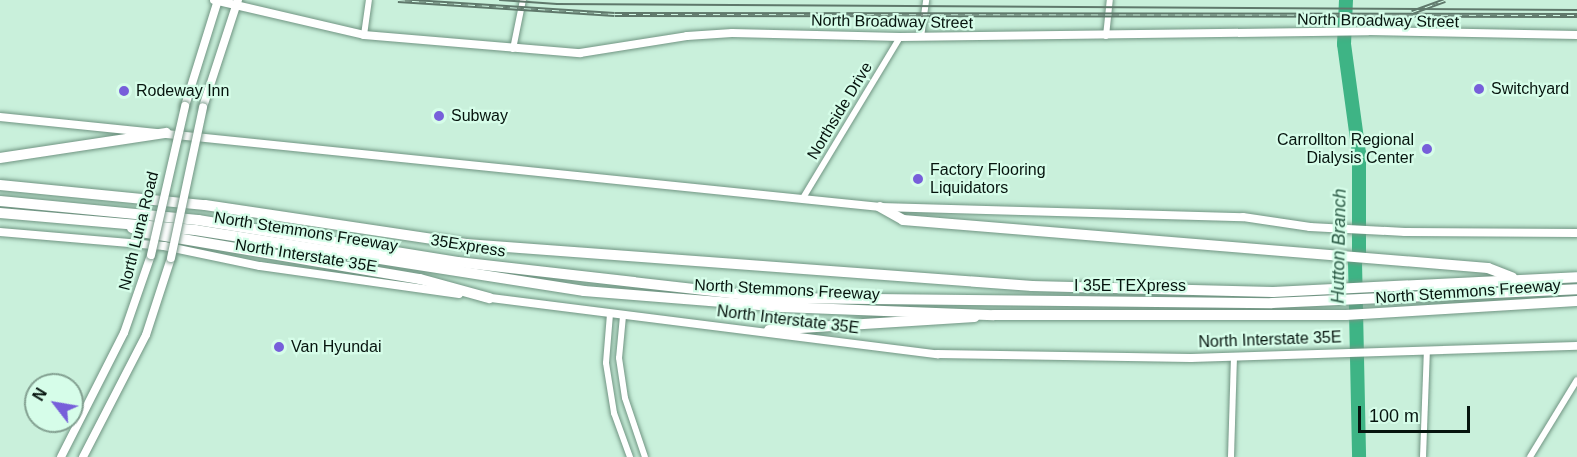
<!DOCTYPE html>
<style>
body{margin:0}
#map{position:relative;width:1577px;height:457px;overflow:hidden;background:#c9f0db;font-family:Helvetica,sans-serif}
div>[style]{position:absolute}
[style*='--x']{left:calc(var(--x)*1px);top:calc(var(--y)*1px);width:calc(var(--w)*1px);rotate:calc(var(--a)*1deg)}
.river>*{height:14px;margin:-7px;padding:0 7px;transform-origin:7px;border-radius:7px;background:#3eb485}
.roads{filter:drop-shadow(0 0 2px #709482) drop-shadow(0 0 2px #709482)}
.minor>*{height:6px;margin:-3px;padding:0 3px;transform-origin:3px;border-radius:3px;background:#fff}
.tertiary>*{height:8px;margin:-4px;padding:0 4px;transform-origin:4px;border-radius:4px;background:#fff}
.secondary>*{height:8px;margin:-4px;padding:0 4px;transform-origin:4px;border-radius:4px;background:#fff}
.motorway>*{height:10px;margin:-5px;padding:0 5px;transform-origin:5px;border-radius:5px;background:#fff}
.tram>*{height:1.5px;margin:-0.75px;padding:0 0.75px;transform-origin:0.75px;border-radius:0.75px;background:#5f786b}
.rail>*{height:4.5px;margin-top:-2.25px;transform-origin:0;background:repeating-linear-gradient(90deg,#d6fde9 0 7px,#5f786b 0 14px);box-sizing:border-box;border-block:2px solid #5f786b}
.bridges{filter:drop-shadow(0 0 2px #709482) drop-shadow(0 0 2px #709482)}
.secondary-bridge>*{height:8px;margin:-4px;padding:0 4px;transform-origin:4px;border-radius:4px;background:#fff}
.dots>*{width:16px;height:16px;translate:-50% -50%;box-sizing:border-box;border:3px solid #d6fde9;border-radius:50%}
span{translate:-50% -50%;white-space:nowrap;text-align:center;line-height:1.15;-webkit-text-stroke:4.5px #d6fde9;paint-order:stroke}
.street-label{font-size:16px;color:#06140e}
.poi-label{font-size:16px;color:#06140e}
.left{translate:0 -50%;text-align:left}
.right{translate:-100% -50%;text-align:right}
.water-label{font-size:18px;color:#2a5944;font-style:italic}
.north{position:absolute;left:24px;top:373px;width:60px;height:60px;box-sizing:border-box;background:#d6fde9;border:2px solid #83a091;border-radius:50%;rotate:301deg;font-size:16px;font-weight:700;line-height:24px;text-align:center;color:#06140e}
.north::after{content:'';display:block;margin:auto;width:21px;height:27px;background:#775fda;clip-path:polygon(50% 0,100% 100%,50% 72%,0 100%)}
.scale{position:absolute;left:1358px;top:406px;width:112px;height:27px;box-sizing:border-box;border:3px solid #06140e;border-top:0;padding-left:8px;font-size:18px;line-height:21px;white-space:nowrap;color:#06140e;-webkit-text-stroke:4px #d6fde9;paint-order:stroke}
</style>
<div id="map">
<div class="river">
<div style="--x:1346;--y:0;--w:44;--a:92.6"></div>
<div style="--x:1344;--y:44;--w:110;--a:82.2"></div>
<div style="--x:1359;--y:153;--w:100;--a:90"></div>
<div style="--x:1359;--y:253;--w:10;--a:114"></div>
<div style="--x:1355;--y:262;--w:195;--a:88.8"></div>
</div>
<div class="roads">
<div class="minor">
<div style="--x:364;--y:35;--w:35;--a:-82"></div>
<div style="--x:1106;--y:36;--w:36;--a:-84"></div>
<div style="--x:921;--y:37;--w:37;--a:-82"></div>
<div style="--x:513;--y:49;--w:50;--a:-78.5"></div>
<div style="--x:803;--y:198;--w:188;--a:-58.9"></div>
<div style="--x:610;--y:314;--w:49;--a:94.7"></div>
<div style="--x:606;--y:363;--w:51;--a:80.9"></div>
<div style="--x:614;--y:413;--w:47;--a:70"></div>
<div style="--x:623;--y:316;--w:42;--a:95.4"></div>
<div style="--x:619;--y:358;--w:40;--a:81.5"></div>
<div style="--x:625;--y:398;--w:62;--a:71.3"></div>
<div style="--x:1231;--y:457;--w:100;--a:-88.3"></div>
<div style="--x:1423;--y:457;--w:107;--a:-87.9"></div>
<div style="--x:1530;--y:457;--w:90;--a:-58.6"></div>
</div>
<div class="tertiary">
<div style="--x:214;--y:0;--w:154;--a:13.1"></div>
<div style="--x:364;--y:35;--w:217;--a:4.8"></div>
<div style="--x:580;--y:53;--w:108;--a:-9"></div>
<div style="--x:687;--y:36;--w:45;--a:-3.8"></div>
<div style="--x:732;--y:33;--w:168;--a:1.4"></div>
<div style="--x:900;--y:37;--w:468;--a:-0.7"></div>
<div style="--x:1368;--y:31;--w:209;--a:1.1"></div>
</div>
<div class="secondary">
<div style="--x:185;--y:106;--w:111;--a:-72.7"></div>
<div style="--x:203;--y:107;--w:113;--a:-71.9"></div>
<div style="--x:0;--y:117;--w:885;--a:5.84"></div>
<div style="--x:880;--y:207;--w:363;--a:1.6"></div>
<div style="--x:1243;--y:217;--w:68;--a:8.5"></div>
<div style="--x:1310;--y:227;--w:95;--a:3"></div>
<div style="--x:1405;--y:232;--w:172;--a:0.3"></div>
<div style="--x:0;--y:232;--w:165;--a:4.9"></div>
<div style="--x:164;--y:246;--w:98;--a:11.8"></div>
<div style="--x:260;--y:266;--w:201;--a:8"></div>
<div style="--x:483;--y:297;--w:458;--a:7.2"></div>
<div style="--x:937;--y:354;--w:254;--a:0.9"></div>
<div style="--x:1191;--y:358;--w:386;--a:-1.8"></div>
<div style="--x:61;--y:457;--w:139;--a:-63.1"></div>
<div style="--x:124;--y:333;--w:83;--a:-70.9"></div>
<div style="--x:83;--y:457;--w:137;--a:-62.7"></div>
<div style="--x:146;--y:335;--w:81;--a:-72"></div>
</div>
<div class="motorway">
<div style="--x:0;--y:158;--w:168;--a:-8.6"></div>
<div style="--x:0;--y:185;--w:206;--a:5.6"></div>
<div style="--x:205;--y:205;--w:264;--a:8.5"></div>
<div style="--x:466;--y:244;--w:568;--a:4.24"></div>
<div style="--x:1032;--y:286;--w:241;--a:1.4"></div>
<div style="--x:1273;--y:292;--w:304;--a:-2.8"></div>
<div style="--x:0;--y:201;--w:199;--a:5.5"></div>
<div style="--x:198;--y:220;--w:263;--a:9.2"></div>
<div style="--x:458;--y:262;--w:319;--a:6.5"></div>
<div style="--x:775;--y:298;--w:497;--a:0.6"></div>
<div style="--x:1272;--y:303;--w:305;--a:-2.6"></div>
<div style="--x:880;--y:207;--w:26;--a:29"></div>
<div style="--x:903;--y:220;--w:587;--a:4.69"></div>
<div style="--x:1488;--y:268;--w:26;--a:21"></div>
<div style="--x:0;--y:213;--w:196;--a:5"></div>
<div style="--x:195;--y:230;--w:394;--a:8.9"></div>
<div style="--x:584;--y:291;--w:198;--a:4.6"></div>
<div style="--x:781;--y:307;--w:213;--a:2.2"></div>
<div style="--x:994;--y:315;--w:352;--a:0"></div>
<div style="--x:1346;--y:315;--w:231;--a:-3.5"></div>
<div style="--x:132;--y:228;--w:16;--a:18"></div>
<div style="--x:147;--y:233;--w:277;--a:9.6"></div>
<div style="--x:420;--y:279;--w:72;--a:15.4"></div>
<div style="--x:769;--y:330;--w:206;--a:-3.6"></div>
</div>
</div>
<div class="tram">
<div style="--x:500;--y:0;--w:57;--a:4"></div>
<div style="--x:557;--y:4;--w:1020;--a:0.34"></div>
</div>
<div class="rail">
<div style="--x:398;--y:0;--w:217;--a:3.7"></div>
<div style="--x:615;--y:14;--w:962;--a:0.06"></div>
<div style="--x:1412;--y:12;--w:35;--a:-20"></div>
</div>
<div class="bridges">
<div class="secondary-bridge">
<div style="--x:151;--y:255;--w:153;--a:-77.1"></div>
<div style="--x:171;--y:258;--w:154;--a:-78"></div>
</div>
</div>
<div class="dots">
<div style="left:1479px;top:89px;background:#775fda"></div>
<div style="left:124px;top:91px;background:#775fda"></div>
<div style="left:439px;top:116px;background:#775fda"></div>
<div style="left:1427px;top:149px;background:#775fda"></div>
<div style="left:918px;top:179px;background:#775fda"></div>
<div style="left:279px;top:347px;background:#775fda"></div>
</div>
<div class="street-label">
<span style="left:1378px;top:21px;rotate:1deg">North Broadway Street</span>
<span style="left:892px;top:22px;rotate:1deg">North Broadway Street</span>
<span style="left:840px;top:111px;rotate:-59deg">Northside Drive</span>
<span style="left:139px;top:231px;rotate:-76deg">North Luna Road</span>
<span style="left:306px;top:232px;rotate:9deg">North Stemmons Freeway</span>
<span style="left:468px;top:246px;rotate:9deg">35Express</span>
<span style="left:306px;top:256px;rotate:9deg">North Interstate 35E</span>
<span style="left:1130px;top:286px">I 35E TEXpress</span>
<span style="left:787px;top:290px;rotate:3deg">North Stemmons Freeway</span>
<span style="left:1468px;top:292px;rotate:-4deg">North Stemmons Freeway</span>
<span style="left:788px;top:320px;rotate:7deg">North Interstate 35E</span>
<span style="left:1270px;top:340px;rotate:-2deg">North Interstate 35E</span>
</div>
<div class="poi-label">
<span class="left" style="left:1491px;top:89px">Switchyard</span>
<span class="left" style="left:136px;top:91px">Rodeway Inn</span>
<span class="left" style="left:451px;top:116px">Subway</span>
<span class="right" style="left:1414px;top:149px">Carrollton Regional<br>Dialysis Center</span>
<span class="left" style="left:930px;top:179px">Factory Flooring<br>Liquidators</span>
<span class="left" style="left:291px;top:347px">Van Hyundai</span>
</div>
<div class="water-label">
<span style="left:1339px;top:246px;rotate:-89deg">Hutton Branch</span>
</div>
<div class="north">N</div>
<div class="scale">100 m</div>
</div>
